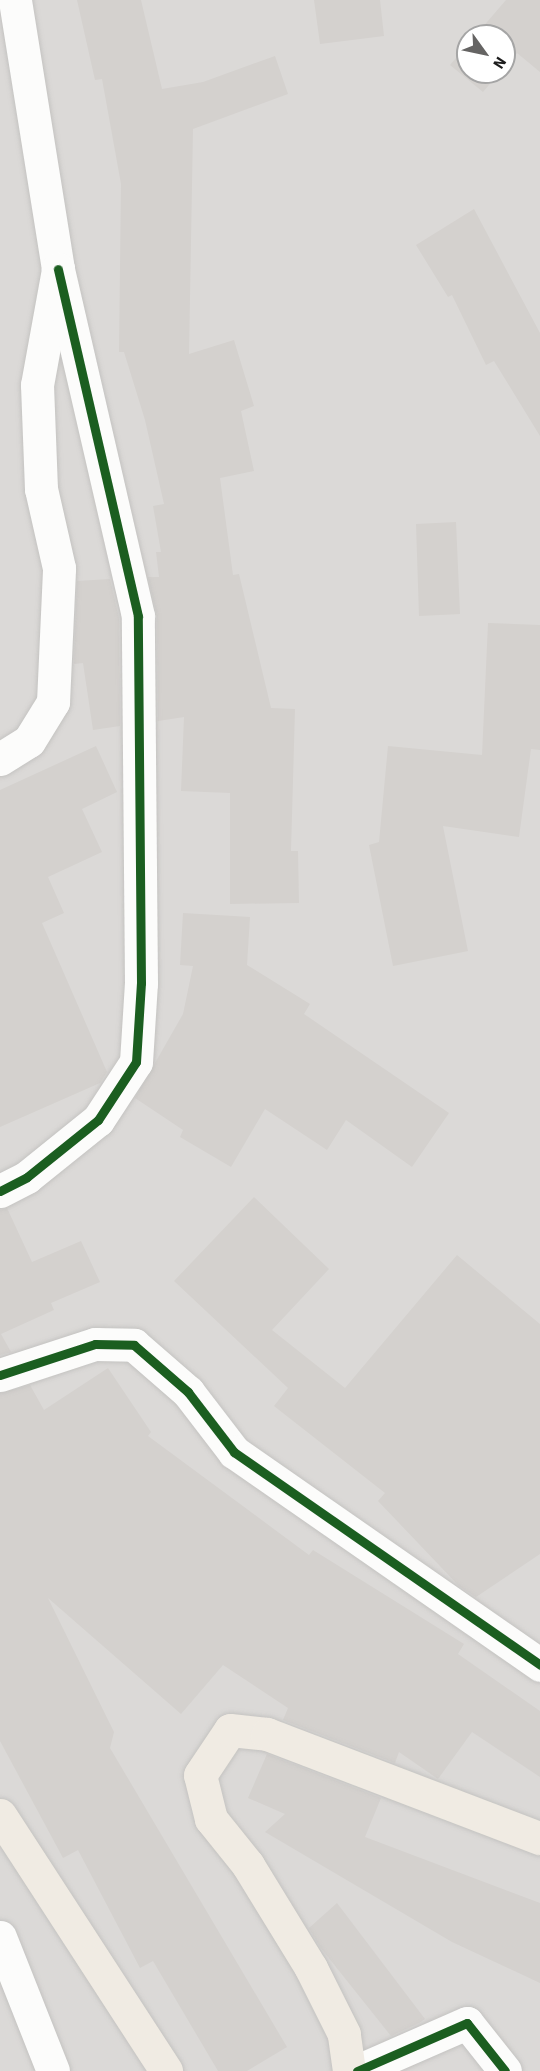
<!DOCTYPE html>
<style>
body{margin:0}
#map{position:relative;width:540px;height:2071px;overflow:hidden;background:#ece9e5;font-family:"Source Sans 3",sans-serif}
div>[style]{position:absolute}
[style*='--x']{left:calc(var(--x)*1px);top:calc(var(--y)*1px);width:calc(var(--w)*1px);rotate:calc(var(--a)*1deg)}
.residential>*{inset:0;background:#dbd9d7}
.building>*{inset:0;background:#d4d1ce}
.roads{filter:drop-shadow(0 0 2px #c4c3c1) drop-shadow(0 0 2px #c4c3c1)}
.minor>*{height:33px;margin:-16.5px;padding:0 16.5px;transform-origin:16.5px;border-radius:16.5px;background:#fcfcfb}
.major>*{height:33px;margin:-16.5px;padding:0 16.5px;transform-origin:16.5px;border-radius:16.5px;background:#f0ebe3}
.cycleway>*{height:9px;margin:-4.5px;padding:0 4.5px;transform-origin:4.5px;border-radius:4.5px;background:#1b5e20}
span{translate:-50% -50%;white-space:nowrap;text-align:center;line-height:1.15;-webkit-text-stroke:4.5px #fff;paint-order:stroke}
.north{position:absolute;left:456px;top:24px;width:60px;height:60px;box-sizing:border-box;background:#fff;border:2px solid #a5a5a5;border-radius:50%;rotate:123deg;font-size:16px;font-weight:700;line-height:24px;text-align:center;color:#1d1d1d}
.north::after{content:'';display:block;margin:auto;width:21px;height:27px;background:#656463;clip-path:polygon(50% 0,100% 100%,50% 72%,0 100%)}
</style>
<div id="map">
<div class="residential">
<div style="clip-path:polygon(evenodd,0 0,540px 0,540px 2071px,0 2071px,0 0,468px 36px,504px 36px,504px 72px,468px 72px,468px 36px)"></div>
</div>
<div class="building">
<div style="clip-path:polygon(77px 0,141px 0,162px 89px,203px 82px,275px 56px,288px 94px,193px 129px,189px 354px,234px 340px,254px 406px,241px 411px,254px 471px,220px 478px,233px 575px,239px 574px,271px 708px,295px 709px,291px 851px,298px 851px,299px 903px,230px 904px,230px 793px,181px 791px,184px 717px,158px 721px,157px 616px,148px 577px,159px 577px,156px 552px,161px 552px,153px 506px,164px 504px,145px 420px,124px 352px,119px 352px,121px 184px,102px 79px,95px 80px)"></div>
<div style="clip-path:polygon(314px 0,380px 0,384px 36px,320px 44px)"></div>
<div style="clip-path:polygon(506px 0,540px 0,540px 72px,517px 53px,504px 67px,504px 36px,475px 36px)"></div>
<div style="clip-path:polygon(468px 44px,468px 72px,500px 72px,483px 92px,450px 65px)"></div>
<div style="clip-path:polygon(474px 209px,540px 333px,540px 436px,494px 361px,486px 365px,452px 295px,448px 297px,416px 245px)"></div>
<div style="clip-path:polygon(456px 522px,460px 614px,419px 616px,416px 524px)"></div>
<div style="clip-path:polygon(110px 579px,119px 618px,120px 726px,93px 730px,83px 663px,74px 664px,77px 581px)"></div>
<div style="clip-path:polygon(488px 623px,540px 625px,540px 750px,531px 749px,519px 837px,443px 826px,468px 951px,393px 966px,369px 845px,379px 842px,388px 746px,482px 755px)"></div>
<div style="clip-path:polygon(96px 746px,117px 792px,82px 809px,102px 852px,48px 877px,64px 913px,42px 923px,107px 1072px,100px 1083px,0 1127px,0 790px)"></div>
<div style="clip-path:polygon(183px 913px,250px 917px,247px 965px,310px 1004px,304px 1014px,449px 1113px,412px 1167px,346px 1120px,327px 1150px,265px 1109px,231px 1167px,180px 1137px,183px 1130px,135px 1098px,183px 1014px,193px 966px,180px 965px)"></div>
<div style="clip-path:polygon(254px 1197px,329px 1269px,272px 1330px,345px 1388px,457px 1255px,540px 1324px,540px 1554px,476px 1597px,459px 1586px,378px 1501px,385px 1493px,274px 1406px,288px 1388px,174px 1281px)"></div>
<div style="clip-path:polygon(7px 1208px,32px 1262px,81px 1241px,100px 1282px,51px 1303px,54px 1310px,1px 1334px,11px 1352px,0 1355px,0 1210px)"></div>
<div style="clip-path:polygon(108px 1368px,151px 1432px,148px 1436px,309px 1555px,313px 1550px,464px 1644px,458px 1654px,540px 1711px,540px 1777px,472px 1732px,438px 1779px,399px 1752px,395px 1763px,283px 1720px,288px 1708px,223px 1665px,181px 1714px,48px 1598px,114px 1732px,110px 1748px,287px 2047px,247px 2071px,218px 2071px,153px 1961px,140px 1968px,78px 1850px,63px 1858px,0 1741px,0 1393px,30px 1385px,44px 1410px)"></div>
<div style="clip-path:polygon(267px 1754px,381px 1798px,365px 1837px,540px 1903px,540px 1983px,452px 1942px,265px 1832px,285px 1814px,248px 1798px)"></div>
<div style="clip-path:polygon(337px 1903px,425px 2019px,419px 2023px,391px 2036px,320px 1947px,309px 1928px)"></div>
</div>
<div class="roads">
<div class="minor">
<div style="--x:0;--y:759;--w:34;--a:-32"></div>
<div style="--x:29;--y:741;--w:46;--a:-58.4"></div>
<div style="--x:53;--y:702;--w:134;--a:-87.4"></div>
<div style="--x:59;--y:568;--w:81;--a:-102.8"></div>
<div style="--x:41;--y:489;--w:104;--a:-92.2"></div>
<div style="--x:37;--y:385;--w:118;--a:-79.7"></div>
<div style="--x:58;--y:269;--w:272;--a:-99.1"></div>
<div style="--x:0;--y:1191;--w:30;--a:-27"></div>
<div style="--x:27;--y:1177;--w:91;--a:-38.8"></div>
<div style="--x:98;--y:1120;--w:69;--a:-56.8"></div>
<div style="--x:136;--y:1062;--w:79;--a:-86.4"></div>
<div style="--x:141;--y:983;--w:367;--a:-90.5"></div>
<div style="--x:138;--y:616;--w:356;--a:-103"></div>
<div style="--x:0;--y:1375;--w:100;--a:-18.1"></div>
<div style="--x:95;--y:1344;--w:39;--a:1"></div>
<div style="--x:134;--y:1345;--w:72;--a:41"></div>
<div style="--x:188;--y:1392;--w:76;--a:52.5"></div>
<div style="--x:234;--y:1452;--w:373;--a:34.8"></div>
<div style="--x:0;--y:1937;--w:144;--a:68.4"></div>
<div style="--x:357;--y:2071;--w:120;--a:-23.6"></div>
<div style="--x:467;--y:2023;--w:61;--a:51.6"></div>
</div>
<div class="major">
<div style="--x:0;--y:1815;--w:305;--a:57"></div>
<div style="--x:349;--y:2071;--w:37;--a:-98"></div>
<div style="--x:344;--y:2034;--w:74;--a:-116.6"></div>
<div style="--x:311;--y:1968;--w:121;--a:-121.5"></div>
<div style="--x:248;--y:1865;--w:59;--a:-128.8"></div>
<div style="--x:211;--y:1819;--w:45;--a:-104"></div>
<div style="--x:200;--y:1775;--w:54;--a:-56.3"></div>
<div style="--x:230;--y:1730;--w:37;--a:6"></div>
<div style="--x:267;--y:1734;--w:292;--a:20.9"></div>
</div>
</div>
<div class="cycleway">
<div style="--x:0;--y:1191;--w:30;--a:-27"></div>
<div style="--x:27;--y:1177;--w:91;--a:-38.8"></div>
<div style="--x:98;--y:1120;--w:69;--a:-56.8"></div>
<div style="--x:136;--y:1062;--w:79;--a:-86.4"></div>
<div style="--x:141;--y:983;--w:367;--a:-90.5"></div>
<div style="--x:138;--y:616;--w:356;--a:-103"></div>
<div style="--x:0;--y:1375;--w:100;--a:-18.1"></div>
<div style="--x:95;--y:1344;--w:39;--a:1"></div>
<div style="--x:134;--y:1345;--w:72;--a:41"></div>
<div style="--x:188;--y:1392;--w:76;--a:52.5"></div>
<div style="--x:234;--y:1452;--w:373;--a:34.8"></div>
<div style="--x:357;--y:2071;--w:120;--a:-23.6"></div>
<div style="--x:467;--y:2023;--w:61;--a:51.6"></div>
</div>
<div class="north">N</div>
</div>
